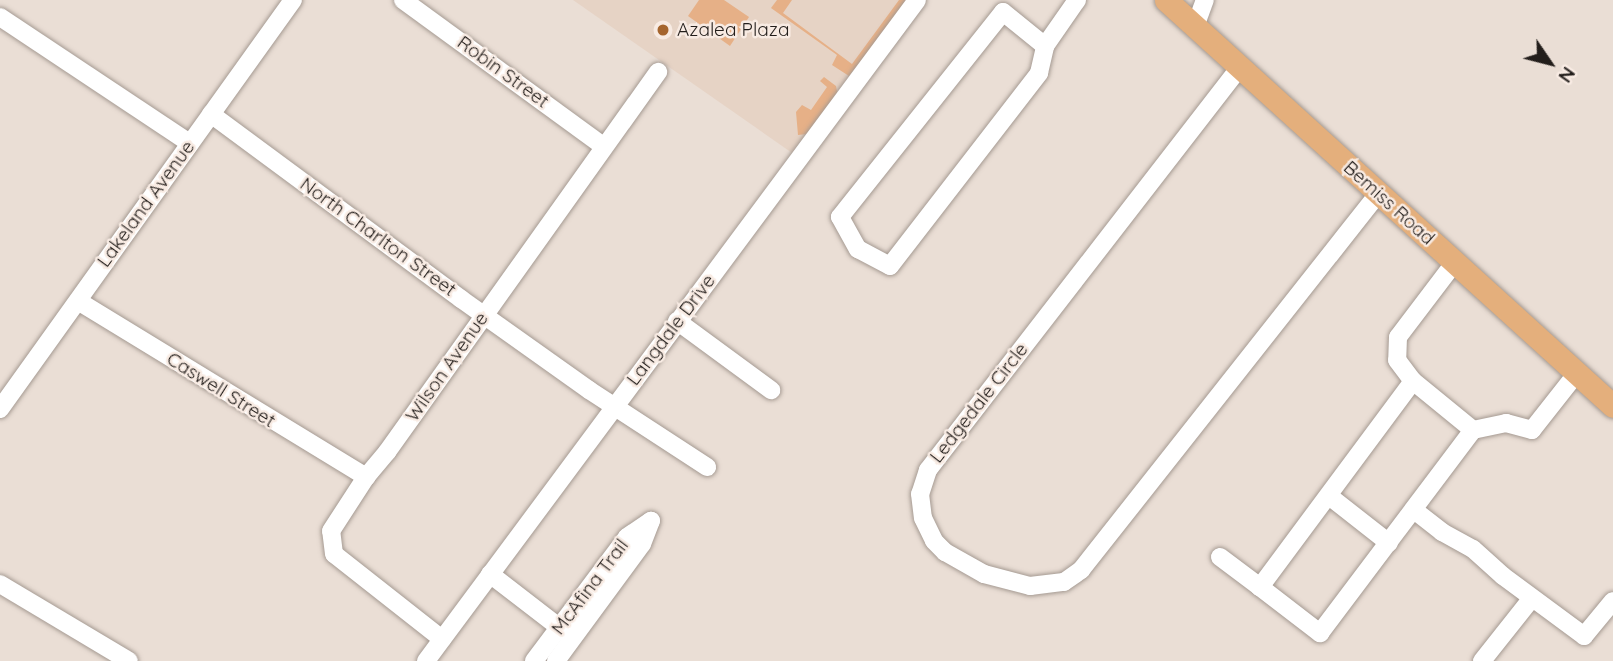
<!DOCTYPE html>
<style>
body{margin:0}
#map{position:relative;width:1613px;height:661px;overflow:hidden;background:#eaded5;font-family:Quicksand,sans-serif}
div>[style]{position:absolute}
[style*='--x']{left:calc(var(--x)*1px);top:calc(var(--y)*1px);width:calc(var(--w)*1px);rotate:calc(var(--a)*1deg)}
.built>*{inset:0;background:#e6d3c5}
.green>*{inset:0;background:#e6b087}
.roads{filter:drop-shadow(0 0 2px #a59a92) drop-shadow(0 0 2px #a59a92)}
.minor>*{height:18px;margin:-9px;padding:0 9px;transform-origin:9px;border-radius:9px;background:#fff}
.major>*{height:23px;margin:-11.5px;padding:0 11.5px;transform-origin:11.5px;border-radius:11.5px;background:#e4af7c}
.dots>*{width:19px;height:19px;translate:-50% -50%;box-sizing:border-box;border:4px solid #f8ebe3;border-radius:50%}
span{translate:-50% -50%;white-space:nowrap;text-align:center;line-height:1.15;-webkit-text-stroke:5px #f8ebe3;paint-order:stroke}
.poi-label{font-size:19px;color:#231e1b}
.left{translate:0 -50%;text-align:left}
.street-label{font-size:19px;color:#231e1b}
.north{position:absolute;left:1515px;top:28px;width:70px;height:70px;-webkit-text-stroke:5px #f8ebe3;paint-order:stroke;rotate:125deg;font-size:19px;font-weight:700;line-height:28px;text-align:center;color:#231e1b}
.north::after{content:'';display:block;margin:auto;width:24px;height:32px;background:#231e1b;clip-path:polygon(50% 0,100% 100%,50% 72%,0 100%)}
</style>
<div id="map">
<div class="built">
<div style="clip-path:polygon(573px 0,909px 0,795px 155px)"></div>
</div>
<div class="green">
<div style="clip-path:polygon(699px 0,724px 0,749px 17px,730px 46px,688px 16px)"></div>
<div style="clip-path:polygon(777px 0,792px 0,783px 13px,852px 64px,899px 0,909px 0,849px 76px,832px 65px,837px 55px,771px 8px)"></div>
<div style="clip-path:polygon(824px 77px,836px 86px,838px 96px,807px 134px,798px 135px,796px 112px,802px 105px,811px 110px,827px 87px,820px 81px)"></div>
</div>
<div class="roads">
<div class="minor">
<div style="--x:403;--y:0;--w:248;--a:36.1"></div>
<div style="--x:0;--y:17;--w:228;--a:33.6"></div>
<div style="--x:1195;--y:27;--w:29;--a:-70"></div>
<div style="--x:1045;--y:46;--w:54;--a:-141"></div>
<div style="--x:1003;--y:12;--w:262;--a:128.5"></div>
<div style="--x:840;--y:217;--w:37;--a:61"></div>
<div style="--x:858;--y:249;--w:36;--a:28"></div>
<div style="--x:890;--y:266;--w:244;--a:-52.3"></div>
<div style="--x:1039;--y:73;--w:28;--a:-77"></div>
<div style="--x:1045;--y:46;--w:56;--a:-55.2"></div>
<div style="--x:1240;--y:67;--w:510;--a:127.75"></div>
<div style="--x:928;--y:470;--w:25;--a:108"></div>
<div style="--x:920;--y:494;--w:24;--a:83"></div>
<div style="--x:923;--y:518;--w:25;--a:64"></div>
<div style="--x:934;--y:541;--w:16;--a:45"></div>
<div style="--x:945;--y:552;--w:45;--a:29.4"></div>
<div style="--x:984;--y:574;--w:48;--a:14.6"></div>
<div style="--x:1030;--y:586;--w:34;--a:-7"></div>
<div style="--x:1064;--y:582;--w:21;--a:-35"></div>
<div style="--x:1081;--y:570;--w:481;--a:-51.7"></div>
<div style="--x:211;--y:114;--w:311;--a:36.5"></div>
<div style="--x:461;--y:299;--w:157;--a:35.4"></div>
<div style="--x:589;--y:390;--w:141;--a:33.1"></div>
<div style="--x:1455;--y:262;--w:94;--a:127.2"></div>
<div style="--x:1398;--y:337;--w:23;--a:92"></div>
<div style="--x:1397;--y:360;--w:26;--a:53"></div>
<div style="--x:1413;--y:381;--w:257;--a:126.6"></div>
<div style="--x:1260;--y:587;--w:76;--a:37.5"></div>
<div style="--x:1320;--y:633;--w:254;--a:-53"></div>
<div style="--x:1473;--y:430;--w:34;--a:-12"></div>
<div style="--x:1506;--y:423;--w:27;--a:15"></div>
<div style="--x:1532;--y:430;--w:71;--a:-51.8"></div>
<div style="--x:78;--y:301;--w:338;--a:31.4"></div>
<div style="--x:677;--y:321;--w:117;--a:36.3"></div>
<div style="--x:1413;--y:381;--w:77;--a:39.2"></div>
<div style="--x:0;--y:409;--w:503;--a:-54.38"></div>
<div style="--x:1329;--y:496;--w:76;--a:38.1"></div>
<div style="--x:1414;--y:510;--w:36;--a:38"></div>
<div style="--x:1442;--y:532;--w:35;--a:29"></div>
<div style="--x:1473;--y:549;--w:40;--a:42"></div>
<div style="--x:1503;--y:576;--w:101;--a:36.5"></div>
<div style="--x:1584;--y:636;--w:45;--a:-50.4"></div>
<div style="--x:1220;--y:557;--w:50;--a:36.9"></div>
<div style="--x:490;--y:574;--w:98;--a:37.6"></div>
<div style="--x:0;--y:584;--w:150;--a:30.8"></div>
<div style="--x:442;--y:639;--w:137;--a:-141.8"></div>
<div style="--x:334;--y:554;--w:23;--a:-97"></div>
<div style="--x:331;--y:531;--w:64;--a:-57.1"></div>
<div style="--x:366;--y:477;--w:33;--a:-50"></div>
<div style="--x:387;--y:452;--w:467;--a:-54.5"></div>
<div style="--x:426;--y:661;--w:823;--a:-53.39"></div>
<div style="--x:534;--y:661;--w:155;--a:-53.1"></div>
<div style="--x:627;--y:537;--w:29;--a:-34"></div>
<div style="--x:556;--y:661;--w:145;--a:-53.7"></div>
<div style="--x:642;--y:544;--w:25;--a:-69"></div>
<div style="--x:1482;--y:661;--w:80;--a:-51.6"></div>
</div>
<div class="major">
<div style="--x:1166;--y:0;--w:604;--a:42.25"></div>
</div>
</div>
<div class="dots">
<div style="left:663px;top:30px;background:#a5652e"></div>
</div>
<div class="poi-label">
<span class="left" style="left:677px;top:30px">Azalea Plaza</span>
</div>
<div class="street-label">
<span style="left:503px;top:72px;rotate:36deg">Robin Street</span>
<span style="left:1389px;top:203px;rotate:42deg">Bemiss Road</span>
<span style="left:146px;top:204px;rotate:-54deg">Lakeland Avenue</span>
<span style="left:378px;top:237px;rotate:36deg">North Charlton Street</span>
<span style="left:671px;top:330px;rotate:-53deg">Langdale Drive</span>
<span style="left:447px;top:367px;rotate:-55deg">Wilson Avenue</span>
<span style="left:221px;top:390px;rotate:32deg">Caswell Street</span>
<span style="left:979px;top:403px;rotate:-52deg">Ledgedale Circle</span>
<span style="left:590px;top:587px;rotate:-53deg">McAfina Trail</span>
</div>
<div class="north">N</div>
</div>
